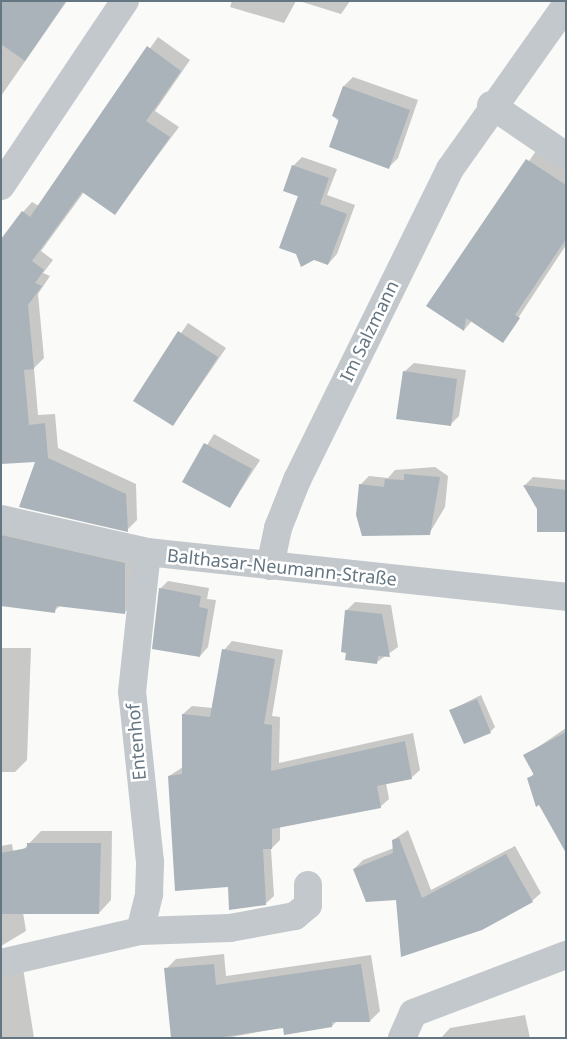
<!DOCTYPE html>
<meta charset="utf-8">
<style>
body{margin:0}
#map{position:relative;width:567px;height:1039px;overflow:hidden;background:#fafaf8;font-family:"Noto Sans",sans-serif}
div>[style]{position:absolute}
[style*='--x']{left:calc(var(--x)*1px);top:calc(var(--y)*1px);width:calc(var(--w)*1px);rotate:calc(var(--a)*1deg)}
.shadow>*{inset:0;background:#0003}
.building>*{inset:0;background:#aab3b9}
.minor>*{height:28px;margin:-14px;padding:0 14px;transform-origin:14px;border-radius:14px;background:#c3c8cc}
.tertiary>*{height:28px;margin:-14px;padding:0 14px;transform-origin:14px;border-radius:14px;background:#c3c8cc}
span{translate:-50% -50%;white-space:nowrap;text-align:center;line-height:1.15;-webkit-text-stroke:5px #fff;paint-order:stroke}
.street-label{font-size:18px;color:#657683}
.frame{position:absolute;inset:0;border:2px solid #657683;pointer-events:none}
</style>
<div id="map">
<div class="shadow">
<div style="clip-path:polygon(1px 1px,67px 1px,1px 96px)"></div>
<div style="clip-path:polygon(232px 1px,296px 1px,284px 23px,230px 7px)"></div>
<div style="clip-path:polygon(299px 1px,350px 1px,341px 14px)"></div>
<div style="clip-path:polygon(158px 37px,190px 60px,155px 111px,179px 127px,115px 213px,84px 192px,41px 251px,53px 260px,43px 273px,50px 276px,38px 294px,44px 358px,34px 368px,38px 415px,55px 414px,58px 448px,136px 484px,137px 520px,127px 530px,37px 460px,1px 463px,23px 212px,32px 202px,39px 206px)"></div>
<div style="clip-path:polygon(353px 77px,418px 100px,398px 158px,389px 167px,333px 116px,344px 86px)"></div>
<div style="clip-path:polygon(536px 151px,566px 171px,566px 245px,503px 341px,472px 321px,464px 330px,428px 305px)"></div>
<div style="clip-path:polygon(302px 157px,337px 169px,327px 195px,355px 205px,337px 254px,328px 264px,299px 197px,293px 166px)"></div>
<div style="clip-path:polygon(188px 323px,226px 348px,173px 425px,135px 400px)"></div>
<div style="clip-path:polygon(414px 363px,466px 370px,459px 416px,450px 425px,404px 372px)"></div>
<div style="clip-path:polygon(214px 434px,260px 460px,230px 507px,184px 482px)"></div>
<div style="clip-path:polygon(435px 467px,448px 476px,445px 507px,429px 534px,360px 485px,369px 476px,388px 478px,395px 470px)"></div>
<div style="clip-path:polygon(533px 477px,566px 480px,566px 531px,539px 509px,524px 486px)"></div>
<div style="clip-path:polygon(1px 532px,134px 554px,133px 604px,124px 613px,61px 605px,54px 611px,1px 605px)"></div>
<div style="clip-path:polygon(168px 581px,209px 588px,207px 599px,216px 600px,208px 647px,200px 656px,160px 589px)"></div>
<div style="clip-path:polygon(355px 602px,391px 605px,398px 647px,377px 662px,346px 611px)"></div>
<div style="clip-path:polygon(232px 641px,283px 650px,272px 716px,280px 717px,279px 763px,413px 733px,420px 770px,411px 778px,386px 783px,389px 799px,380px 807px,280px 826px,280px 840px,271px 849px,274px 896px,265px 904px,229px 885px,169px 776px,183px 767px,183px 714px,192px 706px,213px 708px,224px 650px)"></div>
<div style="clip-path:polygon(1px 648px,31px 648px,27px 760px,15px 772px,1px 772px)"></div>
<div style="clip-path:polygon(481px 695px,495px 727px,490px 732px,451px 710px)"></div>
<div style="clip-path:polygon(566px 728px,566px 851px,529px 779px,534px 773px,525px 756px)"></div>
<div style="clip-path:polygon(408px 830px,431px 890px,515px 846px,541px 893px,532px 901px,397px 899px,354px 869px,363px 860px,394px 848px,393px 840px)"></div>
<div style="clip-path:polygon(41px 831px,112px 831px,111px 900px,99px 913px,23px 850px)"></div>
<div style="clip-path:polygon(12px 844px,26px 931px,1px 946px,1px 846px)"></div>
<div style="clip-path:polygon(224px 954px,226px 976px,371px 955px,380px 1011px,370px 1021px,337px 1021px,332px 1026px,285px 1027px,226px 1038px,172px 1038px,166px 969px,176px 959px)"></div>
<div style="clip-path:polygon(1px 965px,23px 968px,34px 1038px,1px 1038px)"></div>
<div style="clip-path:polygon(525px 1015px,530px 1038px,441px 1038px,450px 1028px)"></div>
</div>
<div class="building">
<div style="clip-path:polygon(1px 1px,66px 1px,25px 61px,1px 44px)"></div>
<div style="clip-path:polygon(147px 46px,181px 71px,146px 121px,170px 137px,115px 215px,82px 192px,32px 261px,44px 270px,35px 283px,42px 286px,28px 305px,34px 369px,24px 370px,29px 425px,45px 423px,48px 458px,126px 494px,128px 532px,19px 507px,35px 462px,1px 464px,1px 239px,22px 211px,30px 217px)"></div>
<div style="clip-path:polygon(343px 86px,410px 110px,389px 169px,329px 147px,339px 119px,332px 116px)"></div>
<div style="clip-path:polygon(526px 159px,566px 185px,566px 239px,515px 315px,520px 318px,503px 343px,466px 318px,464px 331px,426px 306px)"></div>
<div style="clip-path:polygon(292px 165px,329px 178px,320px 204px,283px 191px)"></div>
<div style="clip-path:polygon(298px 196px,347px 214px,328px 265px,314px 260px,301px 267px,296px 254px,279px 248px)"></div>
<div style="clip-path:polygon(178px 331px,218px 357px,173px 426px,133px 401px)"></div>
<div style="clip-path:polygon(403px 371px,457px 379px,451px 426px,396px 419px)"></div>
<div style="clip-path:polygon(204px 443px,252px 469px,230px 508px,182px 482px)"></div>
<div style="clip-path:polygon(404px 474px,440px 477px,430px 535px,362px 536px,356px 515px,359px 484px,384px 487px,385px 479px,404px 480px)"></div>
<div style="clip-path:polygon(523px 485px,566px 490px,566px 532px,537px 532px,537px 509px)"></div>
<div style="clip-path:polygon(1px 535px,125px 563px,125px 614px,56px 606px,55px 613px,1px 606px)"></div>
<div style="clip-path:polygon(159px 588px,201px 596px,199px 607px,208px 609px,200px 657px,152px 649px)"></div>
<div style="clip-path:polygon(345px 610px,382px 614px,390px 657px,378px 656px,377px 664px,345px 660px,346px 653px,341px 652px)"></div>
<div style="clip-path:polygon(222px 649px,275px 659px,264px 724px,272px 725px,271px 771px,405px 741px,412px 779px,377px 786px,381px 808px,272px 829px,272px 849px,263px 849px,266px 905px,229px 910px,228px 887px,175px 891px,168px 776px,182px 774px,182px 714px,210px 717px)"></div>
<div style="clip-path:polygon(477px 699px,491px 733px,464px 744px,449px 710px)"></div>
<div style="clip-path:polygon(566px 732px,566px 853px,539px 805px,536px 807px,527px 778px,534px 775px,523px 755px)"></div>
<div style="clip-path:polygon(399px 838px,422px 898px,506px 854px,533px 902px,482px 930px,401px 957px,396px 900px,366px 902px,353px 869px,393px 853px,392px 840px)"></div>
<div style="clip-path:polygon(27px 843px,101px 843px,99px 914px,1px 914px,1px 853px,27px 848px)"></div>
<div style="clip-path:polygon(214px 964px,216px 985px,361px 964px,370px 1022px,332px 1022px,332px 1027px,284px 1035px,283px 1028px,215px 1038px,171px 1038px,164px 968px)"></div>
</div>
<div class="minor">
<div style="--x:491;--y:105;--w:91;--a:34.2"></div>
<div style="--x:1;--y:519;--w:150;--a:12.7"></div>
<div style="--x:147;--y:552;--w:421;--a:6.1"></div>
<div style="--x:270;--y:566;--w:39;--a:-78"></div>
<div style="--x:278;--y:528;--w:52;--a:-68.4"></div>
<div style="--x:297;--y:480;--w:347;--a:-63.8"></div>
<div style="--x:450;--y:169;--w:201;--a:-54.7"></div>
<div style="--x:140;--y:931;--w:38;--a:-76"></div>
<div style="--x:149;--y:894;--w:32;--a:-88"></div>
<div style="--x:150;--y:862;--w:171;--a:-96"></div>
<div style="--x:132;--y:692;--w:141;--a:-83.9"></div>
<div style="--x:1;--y:963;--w:143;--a:-13"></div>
<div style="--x:140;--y:931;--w:90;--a:-1.9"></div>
<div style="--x:230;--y:928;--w:66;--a:-10.5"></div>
<div style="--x:295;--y:916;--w:17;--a:-40"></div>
<div style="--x:308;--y:905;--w:20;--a:-90"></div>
<div style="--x:402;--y:1038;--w:27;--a:-66"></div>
<div style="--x:413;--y:1013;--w:164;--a:-20.8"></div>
</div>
<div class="tertiary">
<div style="--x:1;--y:186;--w:223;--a:-56.2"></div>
</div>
<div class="street-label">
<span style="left:369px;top:331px;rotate:-64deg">Im Salzmann</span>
<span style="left:282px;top:567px;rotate:6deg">Balthasar-Neumann-Straße</span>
<span style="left:136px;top:742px;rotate:-95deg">Entenhof</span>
</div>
<div class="frame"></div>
</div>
